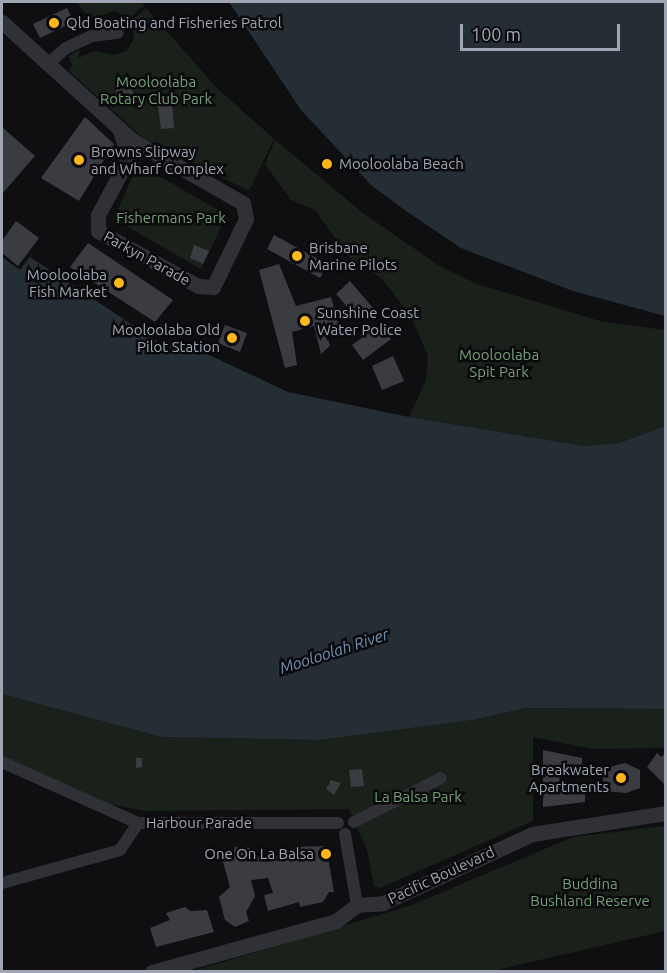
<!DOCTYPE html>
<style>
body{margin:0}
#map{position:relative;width:667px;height:973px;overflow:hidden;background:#0f0f11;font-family:Ubuntu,sans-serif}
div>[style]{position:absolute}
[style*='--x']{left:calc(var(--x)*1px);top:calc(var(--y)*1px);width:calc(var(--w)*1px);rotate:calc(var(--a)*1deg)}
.green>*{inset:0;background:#19211a}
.water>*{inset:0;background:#252e35}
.building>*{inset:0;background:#3b3c41}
.minor>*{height:12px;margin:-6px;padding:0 6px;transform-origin:6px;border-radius:6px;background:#303136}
.tertiary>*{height:15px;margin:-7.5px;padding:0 7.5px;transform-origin:7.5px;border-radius:7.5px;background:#303136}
.dots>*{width:16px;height:16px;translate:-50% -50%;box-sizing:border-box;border:3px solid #0a0a0c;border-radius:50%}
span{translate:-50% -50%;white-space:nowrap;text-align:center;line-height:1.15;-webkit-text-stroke:5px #0a0a0c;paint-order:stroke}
.poi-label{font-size:15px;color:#9fa5b3}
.left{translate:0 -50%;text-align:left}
.right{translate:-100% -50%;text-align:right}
.park-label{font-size:15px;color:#73a177}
.street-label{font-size:15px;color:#9fa5b3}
.water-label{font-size:16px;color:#7193b3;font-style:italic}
.frame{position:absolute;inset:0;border:3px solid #9fa5b3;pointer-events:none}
.scale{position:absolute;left:460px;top:24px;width:160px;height:27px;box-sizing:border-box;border:3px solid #9fa5b3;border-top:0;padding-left:8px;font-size:18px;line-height:21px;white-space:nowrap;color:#9fa5b3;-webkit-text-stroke:4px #0a0a0c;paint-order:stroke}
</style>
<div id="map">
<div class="green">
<div style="clip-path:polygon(77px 2px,141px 2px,144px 6px,129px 18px,115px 11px,89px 19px)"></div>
<div style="clip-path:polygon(146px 8px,217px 88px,274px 139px,249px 191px,142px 137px,69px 71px,72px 65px,69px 56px,80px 49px,78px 58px,95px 51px,114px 55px,126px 51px,134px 39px,132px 21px)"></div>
<div style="clip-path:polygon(275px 140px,363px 213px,438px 265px,477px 284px,600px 321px,665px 330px,665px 426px,619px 443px,584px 446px,409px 417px,426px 380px,428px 356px,411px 316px,382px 279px,348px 256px,315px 210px,291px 200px,265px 164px)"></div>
<div style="clip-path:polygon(138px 164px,227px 215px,201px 269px,114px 219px)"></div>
<div style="clip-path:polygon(2px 694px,161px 737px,319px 740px,473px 720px,526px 708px,665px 709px,665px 748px,592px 749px,533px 737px,533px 821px,380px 888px,374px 886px,367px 850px,349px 809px,145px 811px,110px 804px,2px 756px)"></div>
<div style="clip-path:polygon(665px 826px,665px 931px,492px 971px,190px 972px,412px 905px,573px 837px)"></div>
</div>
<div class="water">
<div style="clip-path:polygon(229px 2px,665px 2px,665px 316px,573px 291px,461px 248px,406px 211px,371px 185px,301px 110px)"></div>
<div style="clip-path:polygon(2px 257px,20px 270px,30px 257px,166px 347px,179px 341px,288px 392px,409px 417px,584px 446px,619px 443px,665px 426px,665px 709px,526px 708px,473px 720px,319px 740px,161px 737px,2px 694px)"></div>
</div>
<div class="building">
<div style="clip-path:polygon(67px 8px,74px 22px,40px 38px,33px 24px)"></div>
<div style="clip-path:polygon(130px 78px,134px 100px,126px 101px,125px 95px,116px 95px,116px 86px,123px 86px,122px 80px)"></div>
<div style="clip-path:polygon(172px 105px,174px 128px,161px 129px,158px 106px)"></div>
<div style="clip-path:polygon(85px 117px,114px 144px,79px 201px,41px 178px)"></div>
<div style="clip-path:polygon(2px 127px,35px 156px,2px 194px)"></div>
<div style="clip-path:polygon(16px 221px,39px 238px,18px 266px,2px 253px,2px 241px)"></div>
<div style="clip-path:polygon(274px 235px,327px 264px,320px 278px,267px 249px)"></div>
<div style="clip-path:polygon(88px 243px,173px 300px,155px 322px,70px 267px)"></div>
<div style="clip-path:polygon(194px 245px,209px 251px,203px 264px,190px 258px)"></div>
<div style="clip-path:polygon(279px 264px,296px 306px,331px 297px,340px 329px,326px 332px,330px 346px,321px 354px,314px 326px,292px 332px,297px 365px,285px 368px,259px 270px)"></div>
<div style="clip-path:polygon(350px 281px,374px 309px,359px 321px,336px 294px)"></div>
<div style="clip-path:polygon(225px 325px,247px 333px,240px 352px,218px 343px)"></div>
<div style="clip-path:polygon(380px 325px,391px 339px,363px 360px,352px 345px)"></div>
<div style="clip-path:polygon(393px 356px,404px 381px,382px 390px,372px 366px)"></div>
<div style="clip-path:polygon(543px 750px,582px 758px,582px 771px,560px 771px,559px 788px,585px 788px,585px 802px,543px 807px)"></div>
<div style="clip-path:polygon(657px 753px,661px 757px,666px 753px,666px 786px,647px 767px)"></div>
<div style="clip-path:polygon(136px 758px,142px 758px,142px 767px,136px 768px)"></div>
<div style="clip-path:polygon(625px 763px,640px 770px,640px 788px,626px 793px,605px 791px,601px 769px)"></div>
<div style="clip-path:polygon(362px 769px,364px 786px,351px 787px,349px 770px)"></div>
<div style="clip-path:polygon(331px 780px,341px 783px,334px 795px,326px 789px)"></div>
<div style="clip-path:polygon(326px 846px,334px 892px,329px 892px,323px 902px,300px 907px,299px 902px,268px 911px,264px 895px,273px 893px,268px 878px,251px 880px,255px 896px,246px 912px,249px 921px,235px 927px,225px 920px,219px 897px,230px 887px,221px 855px,233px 853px,235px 847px,250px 848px,251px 857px,294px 854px,294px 847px)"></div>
<div style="clip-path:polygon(185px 907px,190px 911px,207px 910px,214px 932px,156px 947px,150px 928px,170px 920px,166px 913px)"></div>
</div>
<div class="minor">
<div style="--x:48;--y:64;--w:24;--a:-42"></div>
<div style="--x:66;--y:48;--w:29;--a:-25"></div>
<div style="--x:92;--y:36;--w:26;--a:-7"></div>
<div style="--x:2;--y:762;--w:149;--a:24.2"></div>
<div style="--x:138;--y:823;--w:200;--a:0"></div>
<div style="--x:354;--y:822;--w:97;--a:-26.8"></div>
<div style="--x:345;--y:834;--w:72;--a:80.4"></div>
<div style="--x:2;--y:883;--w:123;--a:-15.6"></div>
<div style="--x:120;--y:850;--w:32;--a:-56"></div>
</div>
<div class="tertiary">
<div style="--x:2;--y:22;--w:176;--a:42.2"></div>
<div style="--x:132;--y:140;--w:128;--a:29.6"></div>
<div style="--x:243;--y:203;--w:16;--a:79"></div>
<div style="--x:246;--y:219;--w:76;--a:115.9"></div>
<div style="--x:213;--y:287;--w:15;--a:-176"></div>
<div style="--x:198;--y:286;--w:114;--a:-151.2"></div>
<div style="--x:98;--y:231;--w:16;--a:-90"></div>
<div style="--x:98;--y:215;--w:66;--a:-61.9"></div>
<div style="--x:129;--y:157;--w:28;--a:-109"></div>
<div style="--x:152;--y:972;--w:191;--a:-15.5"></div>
<div style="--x:336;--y:921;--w:26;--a:-37"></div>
<div style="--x:357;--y:905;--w:26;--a:-4"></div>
<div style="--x:383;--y:903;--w:164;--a:-24.8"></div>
<div style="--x:532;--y:834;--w:136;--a:-8.9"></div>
</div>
<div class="dots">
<div style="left:54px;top:23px;background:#ffb719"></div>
<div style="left:79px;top:160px;background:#ffb719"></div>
<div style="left:327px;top:164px;background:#ffb719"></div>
<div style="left:297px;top:256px;background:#ffb719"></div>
<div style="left:119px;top:283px;background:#ffb719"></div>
<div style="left:305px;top:321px;background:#ffb719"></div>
<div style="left:232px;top:338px;background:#ffb719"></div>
<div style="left:621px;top:778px;background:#ffb719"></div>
<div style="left:326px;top:854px;background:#ffb719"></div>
</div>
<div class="poi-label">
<span class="left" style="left:66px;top:23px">Qld Boating and Fisheries Patrol</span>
<span class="left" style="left:91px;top:160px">Browns Slipway<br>and Wharf Complex</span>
<span class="left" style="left:339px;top:164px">Mooloolaba Beach</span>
<span class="left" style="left:309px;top:256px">Brisbane<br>Marine Pilots</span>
<span class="right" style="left:107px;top:283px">Mooloolaba<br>Fish Market</span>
<span class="left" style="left:317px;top:321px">Sunshine Coast<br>Water Police</span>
<span class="right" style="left:220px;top:338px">Mooloolaba Old<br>Pilot Station</span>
<span class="right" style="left:609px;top:778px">Breakwater<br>Apartments</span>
<span class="right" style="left:314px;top:854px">One On La Balsa</span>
</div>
<div class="park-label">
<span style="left:156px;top:90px">Mooloolaba<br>Rotary Club Park</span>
<span style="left:171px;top:218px">Fishermans Park</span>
<span style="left:499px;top:363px">Mooloolaba<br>Spit Park</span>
<span style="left:418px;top:797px">La Balsa Park</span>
<span style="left:590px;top:892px">Buddina<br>Bushland Reserve</span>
</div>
<div class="street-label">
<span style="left:147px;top:258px;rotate:29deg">Parkyn Parade</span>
<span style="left:199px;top:823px">Harbour Parade</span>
<span style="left:441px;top:875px;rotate:-25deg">Pacific Boulevard</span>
</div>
<div class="water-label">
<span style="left:334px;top:651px;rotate:-18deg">Mooloolah River</span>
</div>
<div class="frame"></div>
<div class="scale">100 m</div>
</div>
